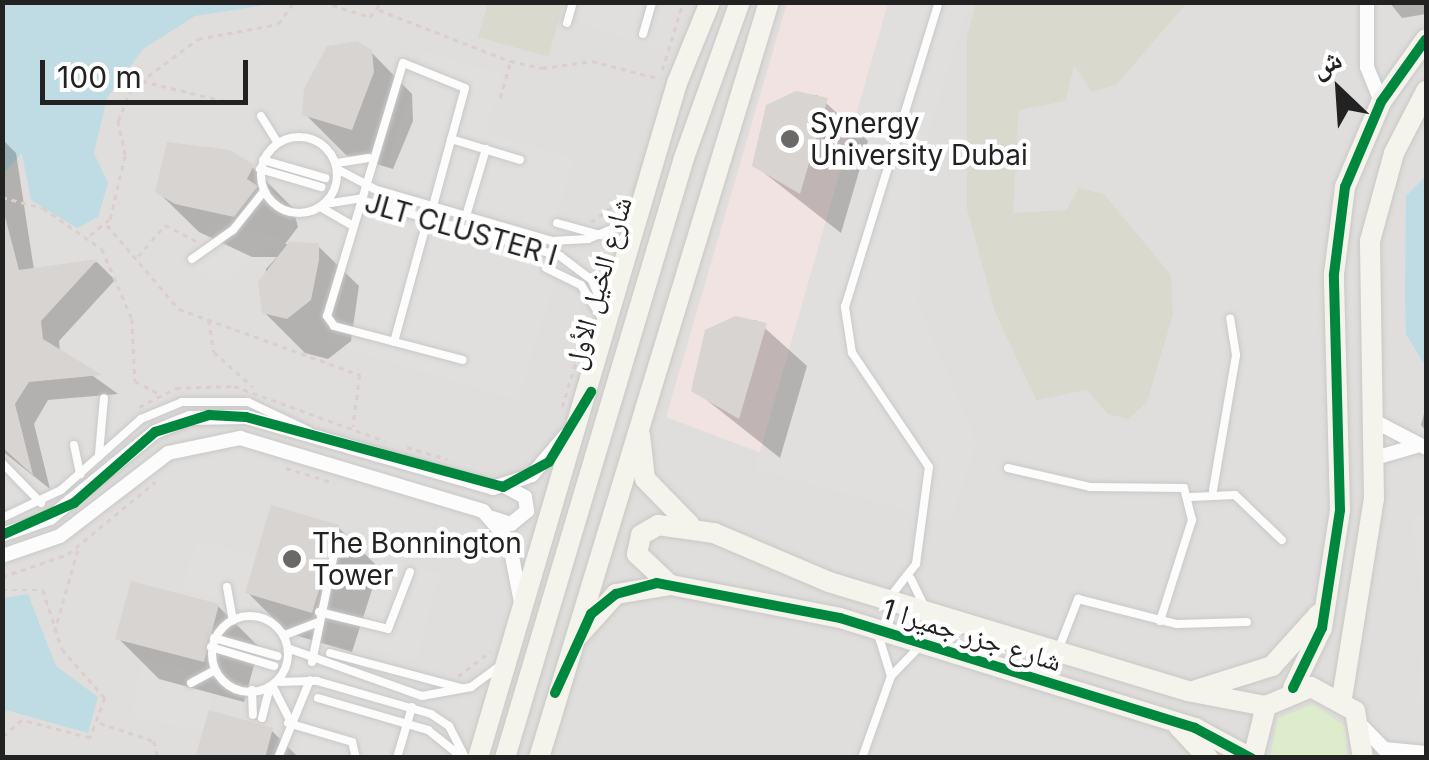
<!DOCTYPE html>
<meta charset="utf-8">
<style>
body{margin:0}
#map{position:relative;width:1429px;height:760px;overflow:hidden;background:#f0eeeb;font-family:Inter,"Noto Naskh Arabic",sans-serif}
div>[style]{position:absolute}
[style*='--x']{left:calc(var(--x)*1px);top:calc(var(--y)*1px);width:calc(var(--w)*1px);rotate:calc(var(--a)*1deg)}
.residential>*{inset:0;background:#dfdedc}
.commercial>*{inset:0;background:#f1e3e1}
.construction>*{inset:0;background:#d9d9cd}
.grass>*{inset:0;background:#ddeccb}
.parking>*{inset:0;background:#e0dfde}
.water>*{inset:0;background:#bfdbe3}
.shadow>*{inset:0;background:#0003}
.building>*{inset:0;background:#d7d4d2}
.path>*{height:2.5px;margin-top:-1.25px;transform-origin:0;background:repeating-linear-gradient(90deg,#dccecd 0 5px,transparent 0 10px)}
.roads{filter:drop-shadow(0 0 2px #c9c8c7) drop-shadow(0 0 2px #c9c8c7)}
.lane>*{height:8px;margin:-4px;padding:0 4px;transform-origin:4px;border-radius:4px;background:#fdfcfc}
.lane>.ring{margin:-4px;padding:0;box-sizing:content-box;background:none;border:8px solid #fdfcfc;border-radius:50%}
.street>*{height:14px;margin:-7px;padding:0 7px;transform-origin:7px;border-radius:7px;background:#fdfcfc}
.secondary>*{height:20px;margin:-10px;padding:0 10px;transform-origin:10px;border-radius:10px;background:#f4f4ed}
.cycleway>*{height:10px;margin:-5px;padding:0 5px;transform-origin:5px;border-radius:5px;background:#00873e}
.dots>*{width:28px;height:28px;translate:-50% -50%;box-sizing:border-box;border:5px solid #fff;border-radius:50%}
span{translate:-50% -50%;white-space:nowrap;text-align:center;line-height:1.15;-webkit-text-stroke:9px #fff;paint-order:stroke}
.poi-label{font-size:28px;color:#222}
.left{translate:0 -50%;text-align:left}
.street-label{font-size:28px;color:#222}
.frame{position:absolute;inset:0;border:5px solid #222;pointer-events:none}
.north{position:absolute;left:1289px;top:40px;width:100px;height:100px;-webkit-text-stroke:8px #fff;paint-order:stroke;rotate:335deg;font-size:28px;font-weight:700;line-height:40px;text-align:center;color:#222}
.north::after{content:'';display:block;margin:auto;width:35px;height:45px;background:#222;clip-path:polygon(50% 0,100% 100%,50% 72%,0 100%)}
.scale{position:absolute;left:40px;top:60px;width:208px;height:45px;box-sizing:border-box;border:5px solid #222;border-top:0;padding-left:12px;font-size:30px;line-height:35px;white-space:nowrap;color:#222;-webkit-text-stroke:8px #fff;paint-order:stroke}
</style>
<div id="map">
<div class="residential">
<div style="clip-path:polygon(2px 3px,1426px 3px,1426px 757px,3px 757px)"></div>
</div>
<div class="commercial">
<div style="clip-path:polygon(787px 3px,894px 3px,764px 454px,666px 417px)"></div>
</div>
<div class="construction">
<div style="clip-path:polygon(488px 3px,564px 3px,548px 57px,478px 37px)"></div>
<div style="clip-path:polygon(976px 3px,1187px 3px,1116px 85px,1092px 92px,1074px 66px,1065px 101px,1019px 110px,1013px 213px,1066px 210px,1079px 188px,1104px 194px,1171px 275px,1173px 314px,1147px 402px,1128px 419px,1108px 414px,1087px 390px,1036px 400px,995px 312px,967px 209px,967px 36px)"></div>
</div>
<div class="grass">
<div style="clip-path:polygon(1314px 704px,1346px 727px,1347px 757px,1270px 757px,1278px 718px)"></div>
</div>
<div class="parking">
<div style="clip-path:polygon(580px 3px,686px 3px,669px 53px,574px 21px)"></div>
<div style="clip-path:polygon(888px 3px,969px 3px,921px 155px,918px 305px,977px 443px,950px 522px,755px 469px)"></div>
<div style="clip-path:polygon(421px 51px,502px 74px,485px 133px,574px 158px,553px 230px,383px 181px)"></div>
<div style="clip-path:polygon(369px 212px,558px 269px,518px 400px,329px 344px)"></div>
<div style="clip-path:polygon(211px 222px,286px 239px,220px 284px,187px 264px)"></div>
<div style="clip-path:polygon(1426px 514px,1426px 702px,1418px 702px,1425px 615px,1412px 518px)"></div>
<div style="clip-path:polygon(196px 540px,263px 557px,249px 607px,183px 589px)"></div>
<div style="clip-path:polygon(349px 549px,440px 574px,416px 661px,324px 636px)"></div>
<div style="clip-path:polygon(143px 660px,217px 675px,205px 732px,131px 717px)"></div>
<div style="clip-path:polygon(313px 703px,397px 728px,388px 757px,296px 758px)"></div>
</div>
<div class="water">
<div style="clip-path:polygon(3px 2px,278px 2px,278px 3px,195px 16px,143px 49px,107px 98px,94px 153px,108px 183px,98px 217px,77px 228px,31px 200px,22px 153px,3px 174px)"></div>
<div style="clip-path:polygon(1426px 176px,1426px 367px,1406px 334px,1405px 298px,1406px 196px)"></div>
<div style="clip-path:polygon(28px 594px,56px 666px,98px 697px,88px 733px,6px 710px,3px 721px,3px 598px)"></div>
</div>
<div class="shadow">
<div style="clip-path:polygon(1426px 2px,1426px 14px,1402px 18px,1389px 2px)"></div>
<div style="clip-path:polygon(332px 45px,371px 52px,412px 94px,413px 121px,393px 169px,346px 155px,305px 114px,310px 79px)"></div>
<div style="clip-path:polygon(817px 95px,868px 141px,841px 233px,754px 165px,768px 107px)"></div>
<div style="clip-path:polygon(2px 139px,16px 153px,34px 270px,97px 262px,115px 280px,59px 341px,60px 352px,118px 394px,48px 400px,34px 424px,50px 489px,2px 451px)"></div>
<div style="clip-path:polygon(169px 145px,213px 148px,252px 167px,293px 208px,298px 227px,285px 244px,318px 246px,359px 286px,351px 341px,328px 359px,305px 353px,264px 312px,266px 269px,277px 257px,252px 257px,199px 232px,157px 191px)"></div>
<div style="clip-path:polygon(756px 320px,807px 366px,780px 458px,694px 390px,707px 332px)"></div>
<div style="clip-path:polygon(1426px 406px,1426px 431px,1421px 425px)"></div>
<div style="clip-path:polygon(338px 527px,379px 568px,352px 652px,288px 633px,247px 592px)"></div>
<div style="clip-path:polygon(218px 606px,259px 647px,244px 702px,159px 679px,118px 638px)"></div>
<div style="clip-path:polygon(272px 731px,299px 758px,198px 758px)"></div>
</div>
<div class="building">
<div style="clip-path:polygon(357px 41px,372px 50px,374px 72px,352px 130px,302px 115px,304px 89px,327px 46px)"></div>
<div style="clip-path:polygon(796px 91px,828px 98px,800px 194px,752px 166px,766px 105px)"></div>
<div style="clip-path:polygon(167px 142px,230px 150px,254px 165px,247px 179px,258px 186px,234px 217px,175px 204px,155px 192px)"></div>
<div style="clip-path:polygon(2px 205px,19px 270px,98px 259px,41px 321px,43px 339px,102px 375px,29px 382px,15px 404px,33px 475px,2px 447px)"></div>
<div style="clip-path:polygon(289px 242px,319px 243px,319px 260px,311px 300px,287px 319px,262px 313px,258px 282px)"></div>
<div style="clip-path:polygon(735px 316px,767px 323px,739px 419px,691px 391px,705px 330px)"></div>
<div style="clip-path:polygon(271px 505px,339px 525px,312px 613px,245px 593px)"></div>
<div style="clip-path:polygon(131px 581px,219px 604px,204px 662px,115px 639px)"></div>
<div style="clip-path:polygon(209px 710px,273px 728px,265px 758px,195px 758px)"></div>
</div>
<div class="path">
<div style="--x:323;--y:2;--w:49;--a:17.7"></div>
<div style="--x:370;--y:17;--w:19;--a:-54"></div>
<div style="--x:379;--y:10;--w:141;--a:21.3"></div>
<div style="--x:510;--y:61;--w:33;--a:12"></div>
<div style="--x:542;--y:68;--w:50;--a:-8"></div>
<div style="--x:592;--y:61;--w:71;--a:14.6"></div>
<div style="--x:662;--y:70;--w:71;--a:-72.8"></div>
<div style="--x:142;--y:81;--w:89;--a:13.7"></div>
<div style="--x:500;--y:98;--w:36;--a:-74"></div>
<div style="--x:2;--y:197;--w:42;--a:15"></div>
<div style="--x:43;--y:208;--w:72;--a:34.8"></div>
<div style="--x:102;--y:249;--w:76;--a:66.8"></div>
<div style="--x:132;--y:319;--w:62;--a:87.2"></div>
<div style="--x:135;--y:381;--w:26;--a:28"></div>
<div style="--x:591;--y:222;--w:41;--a:-36"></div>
<div style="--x:107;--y:225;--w:111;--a:49.4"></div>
<div style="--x:179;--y:309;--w:193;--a:20"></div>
<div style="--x:360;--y:375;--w:52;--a:97.7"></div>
<div style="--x:90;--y:235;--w:26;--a:-39"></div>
<div style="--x:110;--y:219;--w:66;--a:-76.8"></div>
<div style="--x:125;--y:155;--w:35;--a:-102"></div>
<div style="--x:118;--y:121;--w:36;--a:-67"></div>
<div style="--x:132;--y:88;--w:82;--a:-36.6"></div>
<div style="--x:198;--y:39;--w:81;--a:-10.6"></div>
<div style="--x:278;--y:24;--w:27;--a:-54"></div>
<div style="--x:138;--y:256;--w:41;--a:-48.9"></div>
<div style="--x:165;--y:225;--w:35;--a:27"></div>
<div style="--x:209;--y:320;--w:32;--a:81"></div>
<div style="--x:214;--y:352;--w:52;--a:41.9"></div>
<div style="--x:139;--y:407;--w:42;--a:-27.2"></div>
<div style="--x:176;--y:388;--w:58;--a:-2"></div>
<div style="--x:234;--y:386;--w:161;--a:20"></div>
<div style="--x:562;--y:407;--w:51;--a:-73"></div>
<div style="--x:407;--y:447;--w:42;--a:16.7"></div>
<div style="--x:286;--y:468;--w:51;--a:17"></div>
<div style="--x:2;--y:577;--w:70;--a:-19.2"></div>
<div style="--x:68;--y:554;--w:113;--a:-39.6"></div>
<div style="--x:2;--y:590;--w:41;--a:0"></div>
<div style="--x:43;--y:590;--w:62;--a:72.1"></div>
<div style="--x:62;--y:649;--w:65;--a:48.7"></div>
<div style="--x:105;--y:698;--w:43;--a:110.6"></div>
<div style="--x:90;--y:738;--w:70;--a:-165.2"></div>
<div style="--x:22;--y:720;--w:27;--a:138"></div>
<div style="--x:54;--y:632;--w:86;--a:-73.9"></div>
<div style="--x:458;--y:676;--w:41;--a:-37.1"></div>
<div style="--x:100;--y:723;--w:57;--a:18.4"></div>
<div style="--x:154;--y:741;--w:17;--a:77"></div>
</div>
<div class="roads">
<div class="lane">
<div style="--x:567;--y:23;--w:22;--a:-74"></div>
<div style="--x:643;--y:34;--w:33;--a:-74"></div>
<div style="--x:261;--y:116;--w:32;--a:58"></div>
<div class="ring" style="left:261px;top:137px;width:68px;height:68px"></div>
<div style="--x:451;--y:139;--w:72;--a:16.9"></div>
<div style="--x:263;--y:160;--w:65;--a:16.2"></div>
<div style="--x:337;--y:163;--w:32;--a:-9"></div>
<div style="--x:260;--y:169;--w:64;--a:16.4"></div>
<div style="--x:339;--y:170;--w:40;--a:28"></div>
<div style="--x:374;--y:189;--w:185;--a:16.3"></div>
<div style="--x:552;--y:241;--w:36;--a:-3"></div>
<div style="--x:588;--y:239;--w:47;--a:-22.7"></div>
<div style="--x:325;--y:204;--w:33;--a:-9"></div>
<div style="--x:358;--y:199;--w:210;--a:15.8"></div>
<div style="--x:560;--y:256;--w:40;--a:37"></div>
<div style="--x:592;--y:280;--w:31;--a:69"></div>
<div style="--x:433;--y:206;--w:122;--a:-74.8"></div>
<div style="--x:465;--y:88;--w:67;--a:-158"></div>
<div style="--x:403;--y:63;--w:264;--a:106.7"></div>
<div style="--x:327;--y:316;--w:12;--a:55"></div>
<div style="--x:334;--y:326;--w:133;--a:14.8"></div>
<div style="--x:322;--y:208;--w:34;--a:30"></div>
<div style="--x:466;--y:216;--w:70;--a:-73.4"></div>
<div style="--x:557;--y:223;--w:45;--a:15.6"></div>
<div style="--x:192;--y:259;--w:50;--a:-35.3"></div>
<div style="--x:233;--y:230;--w:50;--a:-51.5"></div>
<div style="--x:546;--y:268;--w:39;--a:26"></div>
<div style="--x:581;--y:285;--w:41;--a:57.8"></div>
<div style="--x:394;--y:342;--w:129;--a:-74.7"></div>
<div style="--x:74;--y:445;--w:30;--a:78"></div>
<div style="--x:99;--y:454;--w:56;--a:-84.9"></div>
<div style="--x:2;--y:463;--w:56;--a:45.7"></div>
<div style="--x:1008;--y:468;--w:84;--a:13"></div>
<div style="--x:1090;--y:487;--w:94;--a:0.6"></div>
<div style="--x:1184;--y:488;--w:33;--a:76"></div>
<div style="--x:1192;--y:520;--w:106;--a:107.6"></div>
<div style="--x:1213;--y:490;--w:137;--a:-80.3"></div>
<div style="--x:1236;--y:355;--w:37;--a:-99"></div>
<div style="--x:1191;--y:497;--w:44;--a:-2.6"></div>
<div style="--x:1235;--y:495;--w:65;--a:43.8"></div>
<div style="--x:2;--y:518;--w:65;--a:-25.4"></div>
<div style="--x:61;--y:490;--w:107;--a:-41.6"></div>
<div style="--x:141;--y:419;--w:44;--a:-22.5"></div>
<div style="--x:182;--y:402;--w:66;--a:0"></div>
<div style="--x:248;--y:402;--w:68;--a:25.4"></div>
<div style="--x:911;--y:579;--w:30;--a:64"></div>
<div style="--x:227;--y:587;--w:34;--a:80"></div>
<div style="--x:890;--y:597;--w:42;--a:-51.8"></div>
<div style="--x:916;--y:564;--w:98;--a:-82.4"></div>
<div style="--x:929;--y:467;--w:138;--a:-124"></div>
<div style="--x:852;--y:353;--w:47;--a:-98.7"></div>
<div style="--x:845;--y:307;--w:319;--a:-72.9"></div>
<div style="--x:319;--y:612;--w:71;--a:13.8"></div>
<div style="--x:388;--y:629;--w:61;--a:-68.9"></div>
<div class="ring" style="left:212px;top:616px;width:68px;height:68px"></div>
<div style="--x:878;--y:634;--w:44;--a:72.8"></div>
<div style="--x:285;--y:635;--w:34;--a:-21"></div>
<div style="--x:214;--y:638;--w:66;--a:15.9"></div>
<div style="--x:211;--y:647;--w:66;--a:16.8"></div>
<div style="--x:1059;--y:648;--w:53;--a:-68.8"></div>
<div style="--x:1078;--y:599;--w:102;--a:14.2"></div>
<div style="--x:1177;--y:624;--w:70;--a:-1.6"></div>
<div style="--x:290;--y:649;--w:140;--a:19.6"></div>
<div style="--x:422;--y:696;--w:50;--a:-10.4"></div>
<div style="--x:471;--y:687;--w:36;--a:-36"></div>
<div style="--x:330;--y:653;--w:136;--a:15"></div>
<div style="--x:312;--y:662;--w:115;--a:-78.5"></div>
<div style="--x:280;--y:682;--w:37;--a:-2"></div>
<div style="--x:317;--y:681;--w:119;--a:16.1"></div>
<div style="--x:431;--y:714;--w:22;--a:34"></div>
<div style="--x:449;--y:726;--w:36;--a:63"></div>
<div style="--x:191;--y:683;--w:27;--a:-28"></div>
<div style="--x:272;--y:685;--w:37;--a:63"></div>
<div style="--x:252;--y:690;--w:25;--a:88"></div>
<div style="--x:318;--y:698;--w:115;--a:16.2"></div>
<div style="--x:428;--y:730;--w:45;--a:38.7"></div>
<div style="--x:262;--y:718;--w:32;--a:-76"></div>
<div style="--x:288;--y:723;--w:67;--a:16.5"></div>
<div style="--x:352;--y:742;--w:16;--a:76"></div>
<div style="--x:278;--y:758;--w:84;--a:-67.7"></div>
<div style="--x:397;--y:758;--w:53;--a:-73.6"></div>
<div style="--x:862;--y:758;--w:87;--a:-70.5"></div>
<div style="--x:891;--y:676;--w:43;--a:-45.9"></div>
</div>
<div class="street">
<div style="--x:1367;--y:2;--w:65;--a:90"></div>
<div style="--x:1367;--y:67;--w:38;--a:68"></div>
<div style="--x:1374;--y:421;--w:59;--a:27.4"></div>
<div style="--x:1375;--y:458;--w:43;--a:-16.3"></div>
<div style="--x:492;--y:518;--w:20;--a:18"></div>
<div style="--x:511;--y:524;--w:21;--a:-39"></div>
<div style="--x:527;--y:511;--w:14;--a:-98"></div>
<div style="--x:525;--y:497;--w:21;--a:-152"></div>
<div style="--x:2;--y:535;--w:51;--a:-19.5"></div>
<div style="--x:50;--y:518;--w:136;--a:-39.3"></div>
<div style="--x:155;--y:432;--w:38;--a:-22"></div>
<div style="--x:190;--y:418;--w:56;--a:-1"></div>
<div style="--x:246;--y:417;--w:257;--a:16"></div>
<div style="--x:493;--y:488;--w:41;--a:-18.4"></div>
<div style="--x:532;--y:475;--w:52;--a:-49.6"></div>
<div style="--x:2;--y:556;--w:61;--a:-19"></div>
<div style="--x:60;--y:536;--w:136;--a:-37.5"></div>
<div style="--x:168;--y:453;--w:74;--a:-11.8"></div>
<div style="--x:240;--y:438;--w:254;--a:16.7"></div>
<div style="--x:483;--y:511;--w:40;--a:49"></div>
<div style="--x:509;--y:541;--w:62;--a:78.9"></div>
<div style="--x:1363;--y:727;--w:30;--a:46"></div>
<div style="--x:1384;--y:749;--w:42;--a:5.4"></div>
</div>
<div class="secondary">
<div style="--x:640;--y:435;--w:44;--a:83.5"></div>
<div style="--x:645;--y:479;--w:64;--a:45.6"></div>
<div style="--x:669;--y:584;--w:44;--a:-136.8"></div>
<div style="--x:637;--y:554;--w:19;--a:-78"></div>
<div style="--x:641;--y:535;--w:20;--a:-30"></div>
<div style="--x:658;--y:525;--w:57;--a:8.1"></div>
<div style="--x:714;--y:533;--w:125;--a:23.1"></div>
<div style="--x:829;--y:582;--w:374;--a:16.9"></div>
<div style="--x:1187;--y:691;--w:80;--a:10.8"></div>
<div style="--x:578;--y:636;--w:57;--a:-47.9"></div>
<div style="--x:616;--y:594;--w:56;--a:-9.3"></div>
<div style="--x:671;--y:585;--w:172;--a:11"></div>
<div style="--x:840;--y:618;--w:372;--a:17.2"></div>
<div style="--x:1195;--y:728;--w:64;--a:28.2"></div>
<div style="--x:1293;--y:688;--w:67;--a:-64.2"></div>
<div style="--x:1322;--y:628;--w:119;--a:-81.3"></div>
<div style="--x:1340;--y:510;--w:236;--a:-91.5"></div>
<div style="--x:1334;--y:274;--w:88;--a:-82.8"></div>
<div style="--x:1345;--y:187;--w:92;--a:-67"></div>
<div style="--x:1381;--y:102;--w:77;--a:-54.5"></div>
<div style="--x:1196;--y:690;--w:80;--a:-17.5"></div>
<div style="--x:1272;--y:666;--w:70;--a:-47.9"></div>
<div style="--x:1342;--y:698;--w:202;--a:-80.9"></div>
<div style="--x:1374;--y:499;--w:258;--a:-90.9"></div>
<div style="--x:1370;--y:241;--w:91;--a:-74.7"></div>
<div style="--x:1394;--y:153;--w:70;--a:-62.7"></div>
<div style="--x:1179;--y:727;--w:42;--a:46.9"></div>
<div style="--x:478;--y:758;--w:704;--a:-73.57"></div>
<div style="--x:677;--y:83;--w:87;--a:-67.8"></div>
<div style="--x:505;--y:758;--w:626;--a:-73.39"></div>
<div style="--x:684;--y:158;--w:166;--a:-70.3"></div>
<div style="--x:539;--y:758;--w:790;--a:-73.08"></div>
<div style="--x:1253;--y:758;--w:54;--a:-76"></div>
<div style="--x:1266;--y:706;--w:49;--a:-22.9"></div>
<div style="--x:1311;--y:687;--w:50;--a:28.6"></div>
<div style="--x:1355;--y:711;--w:48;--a:80.3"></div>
</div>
</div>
<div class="cycleway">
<div style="--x:2;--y:535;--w:79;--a:-24"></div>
<div style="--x:74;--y:503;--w:108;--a:-41.2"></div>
<div style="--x:155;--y:432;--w:57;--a:-17.5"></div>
<div style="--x:209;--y:415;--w:37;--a:3"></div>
<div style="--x:246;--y:417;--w:266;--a:15.2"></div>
<div style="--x:503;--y:487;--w:52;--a:-28.5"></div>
<div style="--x:549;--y:462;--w:82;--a:-59"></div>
<div style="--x:1293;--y:688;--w:67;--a:-64.2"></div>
<div style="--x:1322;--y:628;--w:119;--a:-81.3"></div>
<div style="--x:1340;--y:510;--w:236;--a:-91.5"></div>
<div style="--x:1334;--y:274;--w:88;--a:-82.8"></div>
<div style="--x:1345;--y:187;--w:92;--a:-67"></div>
<div style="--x:1381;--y:102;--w:77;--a:-54.5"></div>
<div style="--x:555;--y:693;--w:87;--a:-65.5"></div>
<div style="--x:591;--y:614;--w:32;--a:-39"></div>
<div style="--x:616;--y:594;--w:42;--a:-15"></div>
<div style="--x:657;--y:583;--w:186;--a:10.8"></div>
<div style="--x:840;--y:618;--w:372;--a:17.2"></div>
<div style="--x:1195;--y:728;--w:64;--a:28.2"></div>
</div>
<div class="dots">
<div style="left:790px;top:139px;background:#6a6968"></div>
<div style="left:292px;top:559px;background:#6a6968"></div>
</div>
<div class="poi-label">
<span class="left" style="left:810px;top:139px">Synergy<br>University Dubai</span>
<span class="left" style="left:312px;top:559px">The Bonnington<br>Tower</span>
</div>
<div class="street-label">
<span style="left:461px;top:229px;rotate:16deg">JLT CLUSTER I</span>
<span style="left:598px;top:283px;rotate:-74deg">شارع الخيل الأول</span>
<span style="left:972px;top:635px;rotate:17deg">شارع جزر جميرا 1</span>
</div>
<div class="frame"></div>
<div class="north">ش</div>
<div class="scale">100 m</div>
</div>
